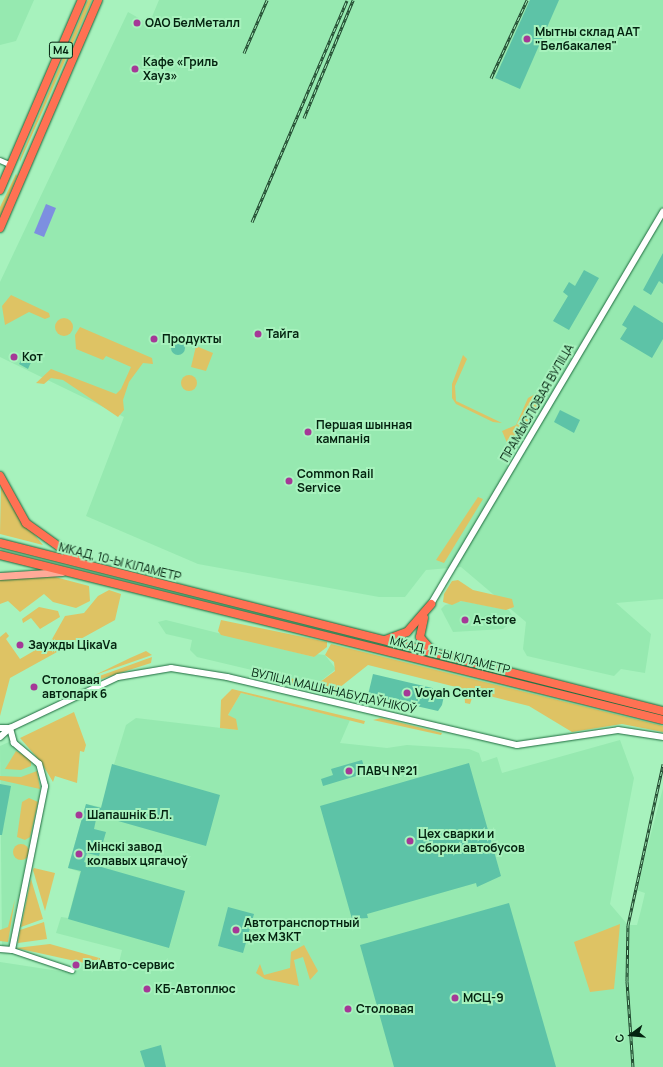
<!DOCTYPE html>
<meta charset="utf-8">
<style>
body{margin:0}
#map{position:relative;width:663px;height:1067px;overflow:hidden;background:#a7f2bd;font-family:Manrope,sans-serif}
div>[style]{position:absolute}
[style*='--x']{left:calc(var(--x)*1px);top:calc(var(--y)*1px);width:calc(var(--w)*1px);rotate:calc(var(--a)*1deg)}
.built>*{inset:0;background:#96e9b0}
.green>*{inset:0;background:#dec364}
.round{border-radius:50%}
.water>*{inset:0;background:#7d8fe0}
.building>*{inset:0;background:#5dc3a7}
.roads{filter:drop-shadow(0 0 1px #1c6a3d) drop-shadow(0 0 1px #1c6a3d)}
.street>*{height:4.5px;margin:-2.25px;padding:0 2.25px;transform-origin:2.25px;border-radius:2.25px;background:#fff}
.secondary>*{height:6px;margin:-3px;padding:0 3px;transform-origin:3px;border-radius:3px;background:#fff}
.primary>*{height:7px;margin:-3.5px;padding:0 3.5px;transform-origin:3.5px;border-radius:3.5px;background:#ffaa98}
.highway>*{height:8px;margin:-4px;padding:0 4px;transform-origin:4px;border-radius:4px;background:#ff7153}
.rail>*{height:3px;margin-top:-1.5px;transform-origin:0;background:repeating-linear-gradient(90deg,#a7f2bd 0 4.5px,#1f462d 0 9px);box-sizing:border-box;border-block:1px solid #1f462d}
.dots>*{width:11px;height:11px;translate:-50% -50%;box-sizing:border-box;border:2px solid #a7f2bd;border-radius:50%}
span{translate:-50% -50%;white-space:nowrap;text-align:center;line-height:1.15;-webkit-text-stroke:4px #a7f2bd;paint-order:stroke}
.shield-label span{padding:1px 3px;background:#a7f2bd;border:1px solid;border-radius:3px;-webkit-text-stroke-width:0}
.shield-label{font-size:11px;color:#042310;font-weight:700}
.poi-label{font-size:12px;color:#042310;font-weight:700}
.left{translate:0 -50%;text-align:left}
.street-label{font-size:12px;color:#042310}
.north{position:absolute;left:611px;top:1015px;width:40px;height:40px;-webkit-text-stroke:3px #a7f2bd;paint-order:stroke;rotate:254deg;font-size:11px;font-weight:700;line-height:16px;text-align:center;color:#042310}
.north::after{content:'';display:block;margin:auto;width:14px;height:18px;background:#042310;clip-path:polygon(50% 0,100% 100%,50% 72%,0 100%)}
</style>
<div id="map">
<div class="built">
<div style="clip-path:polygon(0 0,34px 0,16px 41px,0 45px)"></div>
<div style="clip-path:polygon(159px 0,663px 0,663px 599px,616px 603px,651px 634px,645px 673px,621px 669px,614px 676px,527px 656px,523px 649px,526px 622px,461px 567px,426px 570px,405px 597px,379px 597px,198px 564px,86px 516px,124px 417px,0 357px,0 282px,128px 12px,149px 24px)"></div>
<div style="clip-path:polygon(462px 601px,509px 610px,514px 619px,503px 629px,453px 632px,441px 609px,445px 605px)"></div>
<div style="clip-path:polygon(166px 620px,314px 657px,316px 654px,325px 655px,336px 669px,316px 685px,197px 657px,190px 650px,192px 640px,166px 634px,158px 622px)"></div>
<div style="clip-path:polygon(241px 693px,350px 720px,340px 743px,387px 748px,407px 745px,469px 749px,479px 753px,482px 762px,497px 757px,502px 773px,620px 740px,634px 778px,610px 904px,628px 925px,637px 925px,641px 910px,645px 893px,636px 890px,663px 788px,663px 1067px,0 1067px,0 962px,72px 973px,71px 961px,117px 971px,122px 950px,56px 933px,61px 917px,68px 918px,80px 872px,68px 868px,86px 804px,101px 807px,126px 725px,136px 718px,238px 730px,228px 715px)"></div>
<div style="clip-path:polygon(9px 742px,34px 763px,41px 787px,9px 945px,2px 948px,0 746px)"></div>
</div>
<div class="green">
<div style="clip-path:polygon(88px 0,92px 0,20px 162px,20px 159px)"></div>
<div style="clip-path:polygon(16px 174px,17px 176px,0 217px,0 207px)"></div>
<div style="clip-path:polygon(11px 295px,49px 313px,50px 317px,45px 319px,29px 312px,5px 325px,2px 306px)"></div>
<div class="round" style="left:55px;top:318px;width:18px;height:18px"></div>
<div style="clip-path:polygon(80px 327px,152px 358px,153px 364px,143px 363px,129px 382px,123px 400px,124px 410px,118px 417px,63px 380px,51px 378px,44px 384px,36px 383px,51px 369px,116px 394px,121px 389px,131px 367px,106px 356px,103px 360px,76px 349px,75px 335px)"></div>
<div style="clip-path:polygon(196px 346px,213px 353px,206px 371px,191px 367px)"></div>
<div style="clip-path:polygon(463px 355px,467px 359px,455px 386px,456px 401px,502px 423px,493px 422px,456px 404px,452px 398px,452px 384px)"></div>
<div class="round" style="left:181px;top:375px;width:16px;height:16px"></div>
<div style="clip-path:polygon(539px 392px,544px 395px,511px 452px,502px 431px,516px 425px,528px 398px)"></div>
<div style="clip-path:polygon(1px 486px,13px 509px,43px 545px,0 534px)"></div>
<div style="clip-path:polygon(478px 497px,483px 499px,444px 563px,436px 560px)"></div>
<div style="clip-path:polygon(55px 577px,89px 586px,90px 601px,76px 608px,53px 602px,44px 594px,20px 612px,8px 601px,0 604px,0 578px)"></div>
<div style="clip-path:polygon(458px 580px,473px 590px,512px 599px,514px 607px,506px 610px,461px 601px,452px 605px,443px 602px,444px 594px,452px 581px)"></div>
<div style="clip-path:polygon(109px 590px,121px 594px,115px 620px,10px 678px,0 716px,0 637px,6px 632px,9px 636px,6px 639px,20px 659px,51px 641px,65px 616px,84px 613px,98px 596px)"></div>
<div style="clip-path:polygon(39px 607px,58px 611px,60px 617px,40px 629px,31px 618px,23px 623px,22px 619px)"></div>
<div style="clip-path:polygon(221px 620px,327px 642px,327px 647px,314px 657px,221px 635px,218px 631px)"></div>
<div style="clip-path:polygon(331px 644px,663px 726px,663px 732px,622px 724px,572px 732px,529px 706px,474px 692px,470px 704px,465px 703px,464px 689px,368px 665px,339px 688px,338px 695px,287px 685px,290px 678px,316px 685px,335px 671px,334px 662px,325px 655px)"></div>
<div style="clip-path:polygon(146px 651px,152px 655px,95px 675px,130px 658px)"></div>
<div style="clip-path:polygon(152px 657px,151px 663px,101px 679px,94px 678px)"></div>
<div style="clip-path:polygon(232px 689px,282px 701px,365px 721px,364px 724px,241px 693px,228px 715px,236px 719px,238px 730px,220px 728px,221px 700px)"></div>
<div style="clip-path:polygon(74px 712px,86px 745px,84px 752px,80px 751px,77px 783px,55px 776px,53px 782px,41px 762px,20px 738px)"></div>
<div style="clip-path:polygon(381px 718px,442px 733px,441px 735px,373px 720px)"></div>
<div style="clip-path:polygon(16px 751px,31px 759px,31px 766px,21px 770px,5px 769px)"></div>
<div style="clip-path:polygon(37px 771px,40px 789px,0 780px,0 776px,21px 777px)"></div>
<div style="clip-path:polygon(29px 798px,38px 802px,30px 837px,25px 840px,17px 837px,22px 802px)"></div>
<div class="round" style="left:13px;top:844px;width:16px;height:16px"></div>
<div style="clip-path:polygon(34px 868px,55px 873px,45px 911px,33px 870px)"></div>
<div style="clip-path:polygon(31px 879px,43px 919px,21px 927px)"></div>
<div style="clip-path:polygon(15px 899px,8px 942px,0 941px,0 930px,8px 927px)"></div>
<div style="clip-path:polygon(44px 922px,47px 939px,18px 943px,20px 930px)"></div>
<div style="clip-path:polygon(620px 924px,614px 989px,590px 992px,574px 942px)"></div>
<div style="clip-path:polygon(50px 944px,117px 963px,116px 970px,16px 948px)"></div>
<div style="clip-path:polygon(304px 945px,318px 971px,310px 980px,303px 957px,294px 960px,299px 986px,265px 979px,256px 973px,260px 964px,264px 975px,290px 968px,291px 952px)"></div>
</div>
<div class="water">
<div style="clip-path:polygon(46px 204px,56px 208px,44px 237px,34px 233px)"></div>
</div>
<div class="building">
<div style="clip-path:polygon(530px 0,559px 0,520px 89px,495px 78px)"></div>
<div style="clip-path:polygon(663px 253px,663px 284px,659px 281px,651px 295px,643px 290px)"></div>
<div style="clip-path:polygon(584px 270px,599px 278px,569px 330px,553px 321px,568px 296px,563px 292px,569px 282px,575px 286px)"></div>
<div style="clip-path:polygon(634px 305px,663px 323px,663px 339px,652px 358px,620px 339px,627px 328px,622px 325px)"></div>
<div class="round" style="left:171px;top:341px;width:14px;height:14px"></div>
<div style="clip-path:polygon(24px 355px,32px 360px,28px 369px,19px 364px)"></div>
<div style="clip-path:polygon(560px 410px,580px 420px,574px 433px,554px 422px)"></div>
<div style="clip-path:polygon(373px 674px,445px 691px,442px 705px,438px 711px,368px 695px)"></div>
<div style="clip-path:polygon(362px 760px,366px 773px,323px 786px,321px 779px,333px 775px,331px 769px)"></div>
<div style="clip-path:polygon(469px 763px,501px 876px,477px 887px,476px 883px,367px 914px,368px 918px,352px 919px,320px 806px)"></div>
<div style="clip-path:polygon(112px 764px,220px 795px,206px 846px,97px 815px,94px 829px,106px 832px,99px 856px,87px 853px,84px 862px,185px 891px,169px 948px,68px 919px,81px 871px,68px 868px,86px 804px,101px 808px)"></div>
<div style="clip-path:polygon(0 784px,11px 786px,2px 835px,0 835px)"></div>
<div style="clip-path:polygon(509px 903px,556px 1067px,394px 1067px,360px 945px)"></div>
<div style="clip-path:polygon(228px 907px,254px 914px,243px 953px,218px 946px)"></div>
<div style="clip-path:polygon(161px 1045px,166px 1067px,145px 1067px,140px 1051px)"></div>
</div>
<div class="roads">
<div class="street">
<div style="--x:0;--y:160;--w:12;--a:24"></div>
<div style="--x:12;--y:950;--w:63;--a:18.4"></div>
</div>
<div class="secondary">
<div style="--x:431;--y:604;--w:456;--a:-59.4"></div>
<div style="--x:0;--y:728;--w:10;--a:0"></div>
<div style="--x:0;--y:737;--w:13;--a:-42"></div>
<div style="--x:10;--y:728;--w:119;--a:-25.3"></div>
<div style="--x:118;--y:677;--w:54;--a:-9.6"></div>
<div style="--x:171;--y:668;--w:57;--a:9.1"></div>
<div style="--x:227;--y:677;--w:298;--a:13.2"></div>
<div style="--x:517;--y:745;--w:102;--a:-8.4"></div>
<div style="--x:618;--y:730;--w:46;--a:8.8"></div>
<div style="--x:0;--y:949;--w:12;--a:5"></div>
<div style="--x:12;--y:950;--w:167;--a:-78.6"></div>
<div style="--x:45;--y:786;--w:23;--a:-105"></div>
<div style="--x:39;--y:764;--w:33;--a:-140"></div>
<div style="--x:14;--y:743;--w:16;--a:-105"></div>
</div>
<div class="primary">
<div style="--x:0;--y:576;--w:62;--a:-3.7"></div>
</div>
<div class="highway">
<div style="--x:0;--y:190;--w:207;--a:-66.7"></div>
<div style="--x:0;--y:228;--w:248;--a:-66.7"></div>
<div style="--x:0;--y:476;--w:54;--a:61"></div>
<div style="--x:26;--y:523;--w:65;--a:35.6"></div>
<div style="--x:0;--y:543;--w:684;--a:14.22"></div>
<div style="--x:0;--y:555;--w:683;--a:13.98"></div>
<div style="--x:424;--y:618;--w:19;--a:102"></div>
<div style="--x:420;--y:637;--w:20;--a:49"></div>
<div style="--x:385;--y:640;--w:23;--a:-20"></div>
<div style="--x:407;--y:632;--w:37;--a:-49"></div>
</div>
</div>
<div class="rail">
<div style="--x:244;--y:53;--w:58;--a:-66.5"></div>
<div style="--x:491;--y:78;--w:86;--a:-65.2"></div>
<div style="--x:304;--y:118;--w:128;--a:-67.4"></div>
<div style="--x:252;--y:222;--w:241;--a:-66.8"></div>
<div style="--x:633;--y:1067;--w:86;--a:-94"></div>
<div style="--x:627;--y:981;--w:56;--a:-89"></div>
<div style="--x:628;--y:925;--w:165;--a:-77.7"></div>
</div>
<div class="dots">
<div style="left:137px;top:23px;background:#a53897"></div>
<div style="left:527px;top:39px;background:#a53897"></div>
<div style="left:135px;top:69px;background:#a53897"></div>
<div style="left:258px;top:334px;background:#a53897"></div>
<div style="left:154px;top:339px;background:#a53897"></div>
<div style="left:14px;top:357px;background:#a53897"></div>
<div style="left:308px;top:432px;background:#a53897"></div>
<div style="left:289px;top:481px;background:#a53897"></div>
<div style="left:465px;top:620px;background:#a53897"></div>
<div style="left:20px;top:645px;background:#a53897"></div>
<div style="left:34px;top:687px;background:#a53897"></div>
<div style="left:407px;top:693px;background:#a53897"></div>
<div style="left:349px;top:771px;background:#a53897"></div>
<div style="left:79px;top:815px;background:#a53897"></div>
<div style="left:410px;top:841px;background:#a53897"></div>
<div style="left:79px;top:854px;background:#a53897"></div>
<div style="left:236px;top:930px;background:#a53897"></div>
<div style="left:76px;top:965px;background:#a53897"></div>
<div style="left:147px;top:989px;background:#a53897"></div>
<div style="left:455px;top:998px;background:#a53897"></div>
<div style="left:348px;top:1009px;background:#a53897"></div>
</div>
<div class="shield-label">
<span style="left:61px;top:50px">М4</span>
</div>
<div class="poi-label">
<span class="left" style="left:145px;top:23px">ОАО БелМеталл</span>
<span class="left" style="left:535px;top:39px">Мытны склад ААТ<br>"Белбакалея"</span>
<span class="left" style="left:143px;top:69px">Кафе «Гриль<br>Хауз»</span>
<span class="left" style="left:266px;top:334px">Тайга</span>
<span class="left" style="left:162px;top:339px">Продукты</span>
<span class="left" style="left:22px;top:357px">Кот</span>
<span class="left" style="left:316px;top:432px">Першая шынная<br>кампанія</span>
<span class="left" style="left:297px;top:481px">Common Rail<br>Service</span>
<span class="left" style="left:473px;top:620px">А-store</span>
<span class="left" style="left:28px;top:645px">Заужды ЦікаVа</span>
<span class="left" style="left:42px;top:687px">Столовая<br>автопарк 6</span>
<span class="left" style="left:415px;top:693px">Voyah Center</span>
<span class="left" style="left:357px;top:771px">ПАВЧ №21</span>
<span class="left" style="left:87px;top:815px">Шапашнік Б.Л.</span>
<span class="left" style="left:418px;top:841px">Цех сварки и<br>сборки автобусов</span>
<span class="left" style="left:87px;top:854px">Мінскі завод<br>колавых цягачоў</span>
<span class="left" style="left:244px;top:930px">Автотранспортный<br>цех МЗКТ</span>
<span class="left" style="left:84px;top:965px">ВиАвто-сервис</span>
<span class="left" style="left:155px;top:989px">КБ-Автоплюс</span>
<span class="left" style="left:463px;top:998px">МСЦ-9</span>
<span class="left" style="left:356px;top:1009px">Столовая</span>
</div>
<div class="street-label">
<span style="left:537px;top:403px;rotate:-60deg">ПРАМЫСЛОВАЯ ВУЛІЦА</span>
<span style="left:120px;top:562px;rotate:14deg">МКАД, 10-Ы КІЛАМЕТР</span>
<span style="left:450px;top:655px;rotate:14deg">МКАД, 11-Ы КІЛАМЕТР</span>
<span style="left:334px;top:691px;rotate:13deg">ВУЛІЦА МАШЫНАБУДАЎНІКОЎ</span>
</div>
<div class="north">С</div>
</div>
